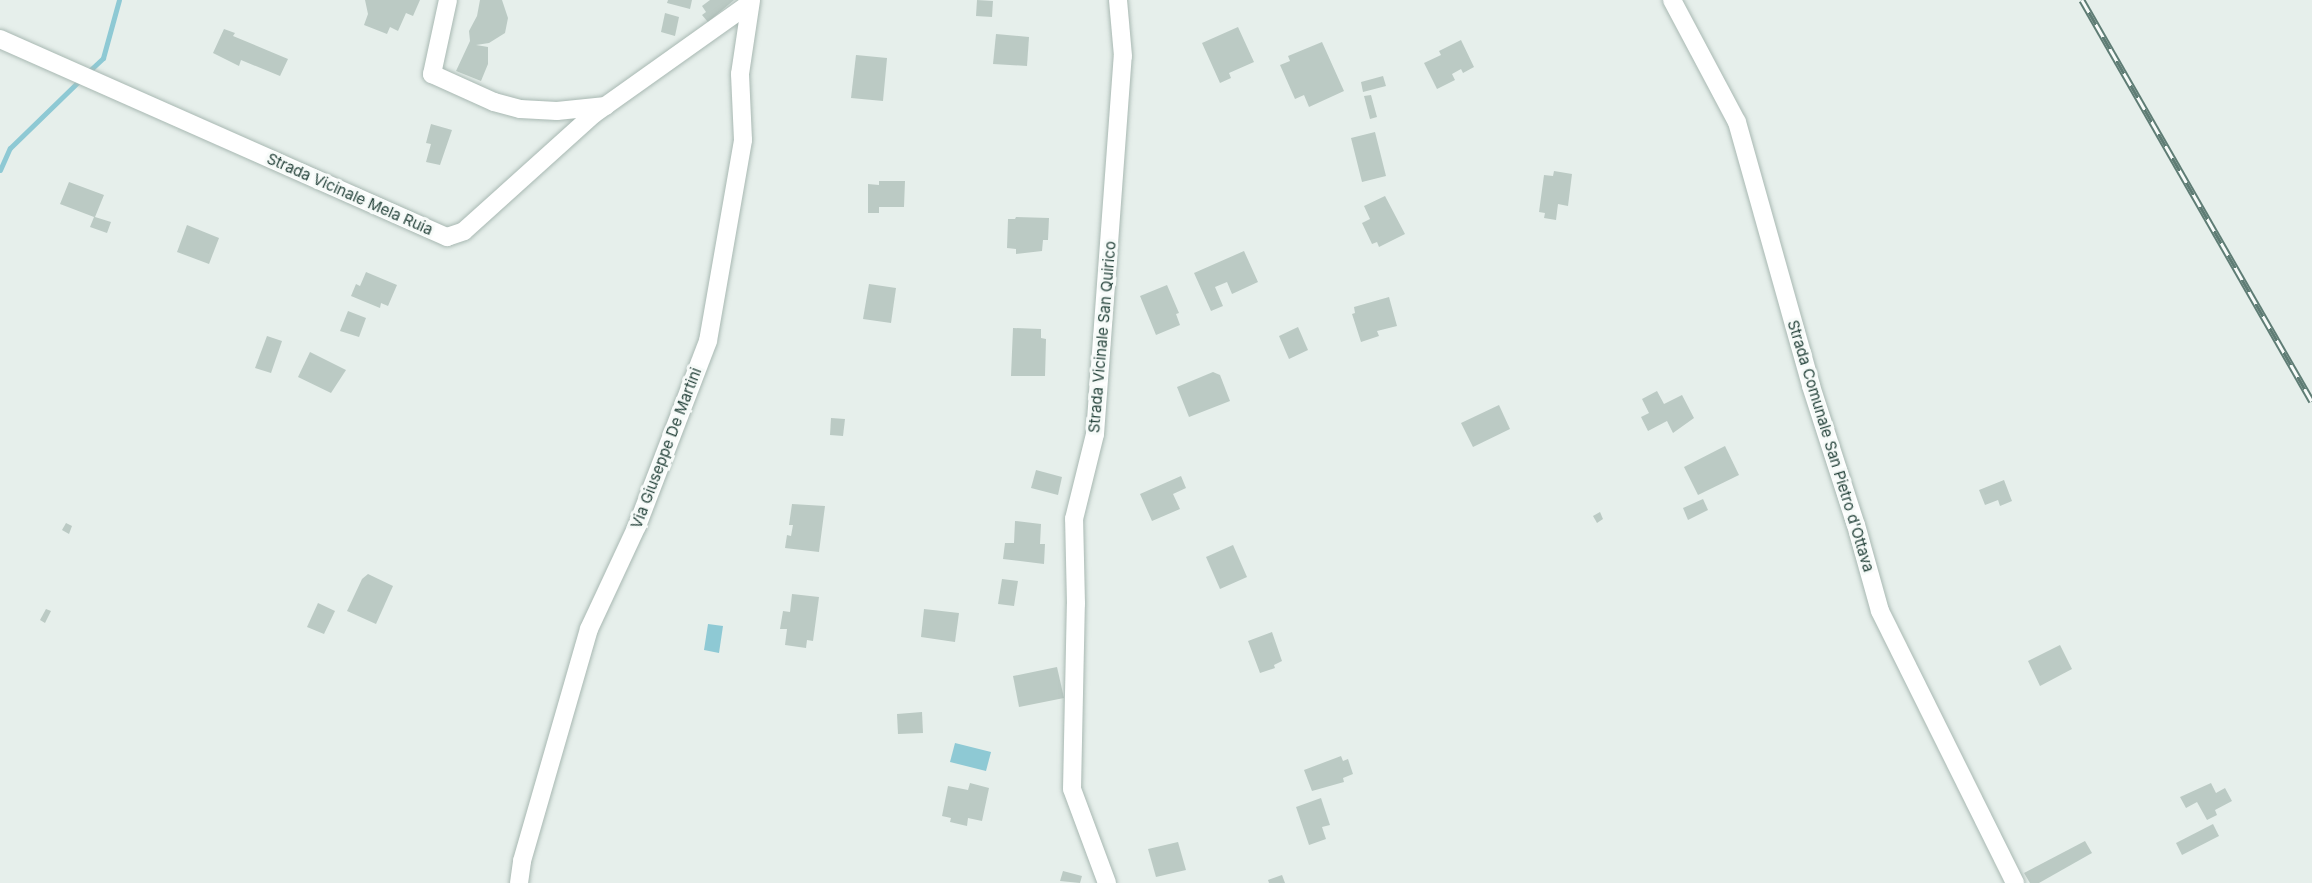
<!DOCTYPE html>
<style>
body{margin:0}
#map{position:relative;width:2312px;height:883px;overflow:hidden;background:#e6efeb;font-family:Inter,sans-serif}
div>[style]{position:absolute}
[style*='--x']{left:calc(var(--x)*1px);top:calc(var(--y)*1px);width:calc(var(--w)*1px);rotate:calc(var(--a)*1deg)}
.water>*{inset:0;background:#8ec9d4}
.stream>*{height:5px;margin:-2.5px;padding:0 2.5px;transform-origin:2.5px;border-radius:2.5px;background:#8ec9d4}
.building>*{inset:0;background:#bbcac4}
.roads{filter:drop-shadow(0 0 2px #a8b8b2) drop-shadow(0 0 2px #a8b8b2)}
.street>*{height:18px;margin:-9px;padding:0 9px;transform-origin:9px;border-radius:9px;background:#fff}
.rail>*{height:7px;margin-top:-3.5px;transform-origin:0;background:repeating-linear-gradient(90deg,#f7fbf9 0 14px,#5f7d75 0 28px);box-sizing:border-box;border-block:2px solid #5f7d75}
span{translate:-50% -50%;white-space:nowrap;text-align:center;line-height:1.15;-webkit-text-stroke:6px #f7fbf9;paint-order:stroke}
.street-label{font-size:15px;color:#24423a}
</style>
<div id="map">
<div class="water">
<div style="clip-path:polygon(708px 624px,723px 626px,719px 653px,704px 650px)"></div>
<div style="clip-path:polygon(955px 743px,991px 752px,986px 771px,950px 762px)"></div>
</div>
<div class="stream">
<div style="--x:87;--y:73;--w:22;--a:-43"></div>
<div style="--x:103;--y:58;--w:60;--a:-74.6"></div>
<div style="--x:0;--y:170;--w:24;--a:-66"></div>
<div style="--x:10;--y:148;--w:98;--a:-44.2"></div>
</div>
<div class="building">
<div style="clip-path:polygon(365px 0,420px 0,413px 16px,406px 13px,398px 31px,390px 27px,387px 34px,364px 25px,368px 14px)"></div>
<div style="clip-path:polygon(480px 0,502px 0,508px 18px,505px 33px,489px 43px,476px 45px,488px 47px,488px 64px,481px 81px,456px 71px,470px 41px,469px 31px,477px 16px)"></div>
<div style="clip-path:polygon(668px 0,692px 0,690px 9px,667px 3px)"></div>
<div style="clip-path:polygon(710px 0,734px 0,708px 22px,702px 15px,706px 12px,702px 6px)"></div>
<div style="clip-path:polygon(977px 0,993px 1px,992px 17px,976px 16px)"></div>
<div style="clip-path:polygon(665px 13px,679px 17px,675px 36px,661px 32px)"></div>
<div style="clip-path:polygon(1238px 27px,1254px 62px,1229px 73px,1231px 78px,1220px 83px,1202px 43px)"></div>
<div style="clip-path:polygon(224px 29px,235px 33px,233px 36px,288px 59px,280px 76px,241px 60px,239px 66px,213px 53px)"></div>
<div style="clip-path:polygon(996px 34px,1029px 37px,1027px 66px,993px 64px)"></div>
<div style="clip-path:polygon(1461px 40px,1474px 67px,1463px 73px,1461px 69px,1452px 74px,1455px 80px,1437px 89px,1424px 63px,1441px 55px,1439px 51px)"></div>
<div style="clip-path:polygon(1322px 42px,1344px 91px,1309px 107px,1304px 95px,1295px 99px,1280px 65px,1290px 61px,1288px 56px)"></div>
<div style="clip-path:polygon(856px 55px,887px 58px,883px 101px,851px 98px)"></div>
<div style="clip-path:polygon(1383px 76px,1386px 86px,1363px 92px,1361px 82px)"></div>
<div style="clip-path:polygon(1371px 95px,1377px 117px,1370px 119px,1364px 96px)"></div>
<div style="clip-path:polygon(431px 124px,452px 130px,440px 165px,426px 162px,431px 144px,426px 143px)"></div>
<div style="clip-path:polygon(1375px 132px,1386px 176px,1362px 182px,1351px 138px)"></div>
<div style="clip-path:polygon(1554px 171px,1572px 174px,1568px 206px,1558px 204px,1556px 220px,1544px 218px,1545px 213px,1539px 212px,1544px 175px,1553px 176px)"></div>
<div style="clip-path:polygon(879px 181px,905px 181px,904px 207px,879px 207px,879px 213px,868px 213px,868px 184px,879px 185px)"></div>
<div style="clip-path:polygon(69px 182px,104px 195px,95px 217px,111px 222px,107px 233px,90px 227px,94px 217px,60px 204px)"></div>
<div style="clip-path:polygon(1385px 196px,1405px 234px,1379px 247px,1377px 242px,1372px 244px,1362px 223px,1370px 219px,1364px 206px)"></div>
<div style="clip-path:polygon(1016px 217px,1049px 218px,1048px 240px,1043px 240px,1042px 251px,1016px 254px,1016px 249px,1007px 248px,1008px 219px,1015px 219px)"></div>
<div style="clip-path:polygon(187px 225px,219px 238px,209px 264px,177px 252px)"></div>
<div style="clip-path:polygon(1244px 251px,1258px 282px,1232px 294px,1227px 282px,1215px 287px,1223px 306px,1211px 311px,1194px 273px)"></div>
<div style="clip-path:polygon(366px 272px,397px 285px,388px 306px,381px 303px,380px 308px,351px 296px,356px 284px,360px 286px)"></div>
<div style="clip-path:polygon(869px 284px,896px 288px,891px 323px,863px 319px)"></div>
<div style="clip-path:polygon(1167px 285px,1179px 313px,1176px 314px,1180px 325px,1156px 335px,1140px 296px)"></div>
<div style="clip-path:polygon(1389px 297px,1397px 326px,1377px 331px,1379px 336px,1361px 342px,1352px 314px,1355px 313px,1354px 307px)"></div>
<div style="clip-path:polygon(348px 311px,366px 318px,359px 337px,340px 331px)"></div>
<div style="clip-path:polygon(1298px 327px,1308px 350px,1289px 359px,1279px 336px)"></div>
<div style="clip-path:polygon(1013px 328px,1041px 329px,1041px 338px,1046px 339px,1045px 376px,1011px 376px)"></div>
<div style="clip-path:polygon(267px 336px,282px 341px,271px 373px,255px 368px)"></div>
<div style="clip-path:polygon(310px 352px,346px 370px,331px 393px,298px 377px)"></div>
<div style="clip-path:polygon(1213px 372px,1220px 375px,1230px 401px,1189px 417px,1177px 387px)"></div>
<div style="clip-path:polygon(1657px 391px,1664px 404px,1682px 395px,1694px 418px,1673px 433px,1667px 421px,1648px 431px,1641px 417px,1649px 413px,1642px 399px)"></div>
<div style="clip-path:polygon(1499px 405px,1510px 429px,1473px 447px,1461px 423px)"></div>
<div style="clip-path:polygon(831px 418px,845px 419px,843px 436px,830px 435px)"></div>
<div style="clip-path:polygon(1725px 446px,1739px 475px,1698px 495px,1684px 467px)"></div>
<div style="clip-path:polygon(1036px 470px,1062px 477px,1058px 495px,1031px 488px)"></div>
<div style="clip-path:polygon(1181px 476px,1186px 488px,1173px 494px,1180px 509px,1152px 521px,1140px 494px)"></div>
<div style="clip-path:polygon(2004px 480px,2012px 501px,2000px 506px,1998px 500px,1985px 505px,1979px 490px)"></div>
<div style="clip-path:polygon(1703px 499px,1708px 510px,1688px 520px,1683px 508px)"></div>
<div style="clip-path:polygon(792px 504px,825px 506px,819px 552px,785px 548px,787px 535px,791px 536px,793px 525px,789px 525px)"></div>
<div style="clip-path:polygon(1600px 512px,1603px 519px,1597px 523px,1593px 516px)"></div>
<div style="clip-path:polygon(1015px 521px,1041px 524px,1040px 544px,1045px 544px,1044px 564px,1003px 559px,1005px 543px,1014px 543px)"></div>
<div style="clip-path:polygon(66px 523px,72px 526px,69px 534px,62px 530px)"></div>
<div style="clip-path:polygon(1233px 545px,1247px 577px,1220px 589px,1206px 557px)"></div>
<div style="clip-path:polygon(368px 574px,393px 586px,376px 624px,347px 611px,362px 579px)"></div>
<div style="clip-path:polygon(1002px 579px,1018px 581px,1014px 606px,998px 604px)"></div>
<div style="clip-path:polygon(792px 594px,819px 597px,813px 641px,807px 640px,806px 648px,785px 645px,787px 629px,780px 629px,783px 611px,790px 612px)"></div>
<div style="clip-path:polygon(318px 603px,335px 611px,324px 634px,307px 627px)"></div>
<div style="clip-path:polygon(46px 609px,51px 611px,45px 623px,40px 620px)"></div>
<div style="clip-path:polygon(924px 609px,959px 613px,955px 642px,921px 637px)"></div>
<div style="clip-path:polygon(1272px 632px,1282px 661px,1274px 665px,1275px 668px,1260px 673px,1248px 641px)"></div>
<div style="clip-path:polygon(2060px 645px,2072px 669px,2040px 686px,2028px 661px)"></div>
<div style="clip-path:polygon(1057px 667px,1064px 698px,1019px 707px,1013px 676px)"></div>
<div style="clip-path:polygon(922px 712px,923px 733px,898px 734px,897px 714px)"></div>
<div style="clip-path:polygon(1341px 756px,1343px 761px,1348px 759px,1353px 774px,1343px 778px,1344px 782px,1312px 791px,1304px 770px)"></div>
<div style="clip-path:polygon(970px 783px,989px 788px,982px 821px,968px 818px,967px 826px,950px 822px,951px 818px,942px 816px,948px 786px,968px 790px)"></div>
<div style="clip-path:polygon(2211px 783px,2216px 793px,2225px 788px,2232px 801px,2215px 810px,2217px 815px,2207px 820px,2197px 802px,2186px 808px,2180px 797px)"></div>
<div style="clip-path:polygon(1321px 798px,1330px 825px,1322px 827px,1326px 839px,1309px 845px,1296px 807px)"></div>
<div style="clip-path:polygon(2213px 824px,2219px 836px,2182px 855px,2176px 843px)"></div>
<div style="clip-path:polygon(2085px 841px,2092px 853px,2039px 883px,2030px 883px,2024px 873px)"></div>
<div style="clip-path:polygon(1178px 842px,1186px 870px,1156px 877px,1148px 849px)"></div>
<div style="clip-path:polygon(1063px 871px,1082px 876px,1080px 883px,1060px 881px)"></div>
<div style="clip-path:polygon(1282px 875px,1285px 883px,1269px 883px,1268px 880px)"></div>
</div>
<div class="roads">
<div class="street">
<div style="--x:448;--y:0;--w:76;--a:102.2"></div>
<div style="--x:432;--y:74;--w:68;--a:24.3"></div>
<div style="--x:494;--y:102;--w:27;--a:15"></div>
<div style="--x:520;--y:109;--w:37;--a:3"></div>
<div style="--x:557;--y:111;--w:49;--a:-5.8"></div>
<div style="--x:1672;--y:0;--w:138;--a:62"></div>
<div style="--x:1737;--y:122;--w:274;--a:74.3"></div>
<div style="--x:1811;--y:386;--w:146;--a:72.1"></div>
<div style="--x:1856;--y:525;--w:89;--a:74.4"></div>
<div style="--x:1880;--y:611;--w:304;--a:63.6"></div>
<div style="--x:0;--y:39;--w:489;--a:23.9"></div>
<div style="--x:447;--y:237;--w:18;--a:-19"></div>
<div style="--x:464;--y:231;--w:175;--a:-42"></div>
<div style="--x:594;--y:114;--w:191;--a:-35.4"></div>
<div style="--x:519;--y:883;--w:22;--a:-82"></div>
<div style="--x:522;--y:861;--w:241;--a:-73.9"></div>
<div style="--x:589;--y:629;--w:114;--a:-65"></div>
<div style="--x:637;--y:526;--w:198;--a:-69"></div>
<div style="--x:708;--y:341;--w:204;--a:-80.1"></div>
<div style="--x:743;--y:140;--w:66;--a:-92.6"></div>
<div style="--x:740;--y:74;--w:75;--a:-81.5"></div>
<div style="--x:1107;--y:883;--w:100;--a:-110.4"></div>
<div style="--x:1072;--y:789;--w:185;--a:-88.8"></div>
<div style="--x:1076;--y:604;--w:85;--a:-91.3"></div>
<div style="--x:1074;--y:519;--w:88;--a:-76.1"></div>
<div style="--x:1095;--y:434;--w:379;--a:-85.8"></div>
<div style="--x:1123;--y:56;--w:56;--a:-95.1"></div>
</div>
</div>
<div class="rail">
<div style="--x:2082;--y:0;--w:462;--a:60.2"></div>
</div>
<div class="street-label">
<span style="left:350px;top:194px;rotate:24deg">Strada Vicinale Mela Ruia</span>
<span style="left:1102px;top:337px;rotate:-85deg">Strada Vicinale San Quirico</span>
<span style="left:1831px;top:446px;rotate:73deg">Strada Comunale San Pietro d'Ottava</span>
<span style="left:666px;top:448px;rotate:-69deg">Via Giuseppe De Martini</span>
</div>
</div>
